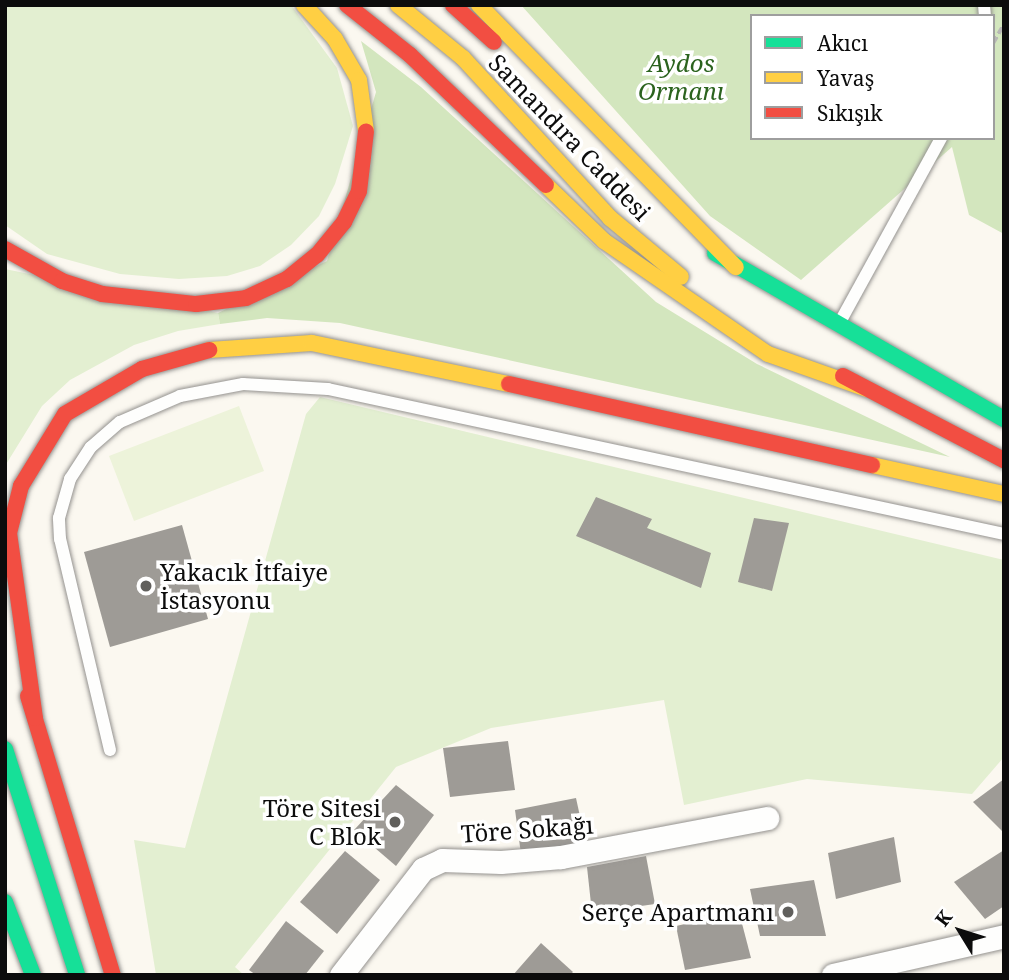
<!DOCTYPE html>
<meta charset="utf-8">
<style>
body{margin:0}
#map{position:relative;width:1009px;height:980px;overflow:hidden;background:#fbf8f0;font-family:"Noto Serif",serif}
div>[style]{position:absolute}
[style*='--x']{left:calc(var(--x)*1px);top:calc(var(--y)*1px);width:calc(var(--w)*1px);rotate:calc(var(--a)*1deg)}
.green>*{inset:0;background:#e3efd1}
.forest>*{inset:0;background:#d3e6be}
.pitch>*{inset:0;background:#edf3da}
.building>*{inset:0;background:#9e9b96}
.path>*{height:3.5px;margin-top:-1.75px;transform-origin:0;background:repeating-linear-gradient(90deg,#b7b7b5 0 7px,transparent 0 10.5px)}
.roads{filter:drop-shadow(0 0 2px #94928f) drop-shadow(0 0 2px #94928f)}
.lane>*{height:12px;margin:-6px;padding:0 6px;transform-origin:6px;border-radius:6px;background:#fefefd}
.street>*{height:23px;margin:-11.5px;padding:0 11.5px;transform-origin:11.5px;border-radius:11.5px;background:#fefefd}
.fast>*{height:16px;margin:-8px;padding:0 8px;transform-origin:8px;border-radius:8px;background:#16e098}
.slow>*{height:16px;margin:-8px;padding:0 8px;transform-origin:8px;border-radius:8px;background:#ffcf43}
.jam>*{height:16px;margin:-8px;padding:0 8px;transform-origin:8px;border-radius:8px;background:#f24e42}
.dots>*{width:19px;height:19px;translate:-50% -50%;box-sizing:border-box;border:4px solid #fff;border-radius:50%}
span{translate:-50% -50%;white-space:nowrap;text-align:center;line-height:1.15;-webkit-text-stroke:7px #fff;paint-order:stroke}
.park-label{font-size:24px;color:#2b631e;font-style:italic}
.street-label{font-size:24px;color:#0c0c0c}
.poi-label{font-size:24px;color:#0c0c0c}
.left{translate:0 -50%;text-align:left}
.right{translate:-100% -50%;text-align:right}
.frame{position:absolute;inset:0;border:7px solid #0c0c0c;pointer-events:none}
.legend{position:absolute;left:750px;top:14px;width:245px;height:126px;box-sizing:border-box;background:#fff;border:2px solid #9e9e9e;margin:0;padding:9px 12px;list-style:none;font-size:21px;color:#0c0c0c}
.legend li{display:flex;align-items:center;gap:14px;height:35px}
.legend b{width:35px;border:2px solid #9e9e9e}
.north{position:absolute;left:925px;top:896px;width:70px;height:70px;-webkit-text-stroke:5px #fff;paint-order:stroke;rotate:308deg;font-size:19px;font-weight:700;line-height:28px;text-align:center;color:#0c0c0c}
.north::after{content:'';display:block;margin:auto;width:24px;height:32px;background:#0c0c0c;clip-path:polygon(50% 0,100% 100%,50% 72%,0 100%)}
</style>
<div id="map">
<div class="green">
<div style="clip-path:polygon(5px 5px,291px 5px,337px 68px,353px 126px,335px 184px,319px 216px,291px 245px,260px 266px,227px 276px,179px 279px,120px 274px,47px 254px,5px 225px)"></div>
<div style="clip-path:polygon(5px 269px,218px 313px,220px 324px,178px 331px,134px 345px,70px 380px,42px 406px,5px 466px)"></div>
<div style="clip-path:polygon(320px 397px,1004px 560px,1004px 757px,972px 794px,807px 779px,684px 805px,664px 700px,491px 728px,396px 767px,235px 967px,244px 975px,156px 975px,134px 840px,185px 848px,306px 414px)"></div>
</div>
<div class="forest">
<div style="clip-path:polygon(evenodd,521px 5px,1004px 5px,1004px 234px,969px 215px,952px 147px,801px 280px,710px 216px,521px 5px,752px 16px,993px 16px,993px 138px,752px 138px,752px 16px)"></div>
<div style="clip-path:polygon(361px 41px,421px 87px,656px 302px,757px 364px,950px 457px,340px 323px,267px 318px,220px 324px,218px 313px,327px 261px,376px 92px)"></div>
</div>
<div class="pitch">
<div style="clip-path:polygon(239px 406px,264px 471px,134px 521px,109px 456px)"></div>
</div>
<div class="building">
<div style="clip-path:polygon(596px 497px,652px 519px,647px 528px,711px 553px,701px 588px,576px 536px)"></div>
<div style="clip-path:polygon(754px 518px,789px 523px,772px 591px,738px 582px)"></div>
<div style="clip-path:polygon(182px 525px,208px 619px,110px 647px,84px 552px)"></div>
<div style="clip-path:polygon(508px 741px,515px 790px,450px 797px,443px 748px)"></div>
<div style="clip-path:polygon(1004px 779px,1004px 833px,973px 802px)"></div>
<div style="clip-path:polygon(396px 785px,434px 815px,396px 866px,354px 830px)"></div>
<div style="clip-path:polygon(576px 798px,586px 844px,521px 854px,515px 810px)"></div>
<div style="clip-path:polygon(894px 837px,901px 882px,836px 899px,828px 853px)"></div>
<div style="clip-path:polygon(1004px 850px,1004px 906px,985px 919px,954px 882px)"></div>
<div style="clip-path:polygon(345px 851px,380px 880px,337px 934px,300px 902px)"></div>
<div style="clip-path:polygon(646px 856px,655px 904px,592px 913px,587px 867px)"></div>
<div style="clip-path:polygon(814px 880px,826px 936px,760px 936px,750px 889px)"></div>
<div style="clip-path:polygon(739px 912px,751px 958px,685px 970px,676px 926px)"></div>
<div style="clip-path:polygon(286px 921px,324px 951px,305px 975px,256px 975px,249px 970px)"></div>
<div style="clip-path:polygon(541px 943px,573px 972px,570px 975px,513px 975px)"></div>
</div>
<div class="path">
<div style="--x:993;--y:43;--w:22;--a:-60"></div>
</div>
<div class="roads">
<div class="lane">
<div style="--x:984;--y:5;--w:11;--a:85"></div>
<div style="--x:840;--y:322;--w:210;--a:-61.2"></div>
<div style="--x:110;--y:750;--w:217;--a:-103.3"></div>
<div style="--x:60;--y:539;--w:21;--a:-93"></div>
<div style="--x:59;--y:518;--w:41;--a:-74.2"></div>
<div style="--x:70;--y:479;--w:38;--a:-57"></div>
<div style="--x:91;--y:447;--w:38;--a:-41"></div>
<div style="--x:120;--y:422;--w:65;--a:-23.4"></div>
<div style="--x:180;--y:396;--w:64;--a:-10.8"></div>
<div style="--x:243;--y:384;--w:85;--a:3.4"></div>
<div style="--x:328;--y:389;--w:691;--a:12.11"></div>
</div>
<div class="street">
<div style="--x:341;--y:975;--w:134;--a:-52.3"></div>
<div style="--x:423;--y:869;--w:21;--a:-25"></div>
<div style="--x:442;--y:860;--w:59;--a:1.9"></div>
<div style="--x:501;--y:862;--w:60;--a:-4.8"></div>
<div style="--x:561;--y:857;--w:210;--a:-10.7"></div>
<div style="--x:833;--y:975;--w:175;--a:-12.8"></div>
</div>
<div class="fast">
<div style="--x:715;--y:253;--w:333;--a:29.9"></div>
<div style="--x:5;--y:749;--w:237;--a:72.3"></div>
<div style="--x:5;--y:902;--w:78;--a:69"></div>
</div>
<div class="slow">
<div style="--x:304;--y:5;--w:46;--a:47.6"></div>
<div style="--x:335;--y:39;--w:48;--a:59.7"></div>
<div style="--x:359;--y:80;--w:51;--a:82.2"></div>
<div style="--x:398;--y:5;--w:84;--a:39.2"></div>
<div style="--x:463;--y:58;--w:217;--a:47.4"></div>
<div style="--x:610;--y:218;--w:92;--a:39.7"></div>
<div style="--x:479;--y:5;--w:367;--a:45.6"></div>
<div style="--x:546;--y:185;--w:81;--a:44"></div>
<div style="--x:604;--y:241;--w:199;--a:34.6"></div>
<div style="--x:768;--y:354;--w:105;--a:19.5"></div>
<div style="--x:209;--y:350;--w:103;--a:-3.9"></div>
<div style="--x:312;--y:343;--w:201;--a:11.8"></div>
<div style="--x:872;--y:465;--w:135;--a:12.4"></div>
</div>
<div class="jam">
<div style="--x:347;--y:5;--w:80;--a:38.4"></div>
<div style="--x:410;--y:55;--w:188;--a:43.7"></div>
<div style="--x:453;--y:5;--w:55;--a:42.1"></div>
<div style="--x:5;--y:249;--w:65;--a:29.3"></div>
<div style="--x:62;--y:281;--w:42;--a:18"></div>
<div style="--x:102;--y:294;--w:95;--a:6.1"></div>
<div style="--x:196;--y:304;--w:50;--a:-6.8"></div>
<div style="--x:246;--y:298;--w:45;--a:-24.9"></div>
<div style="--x:287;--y:279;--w:38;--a:-39"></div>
<div style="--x:317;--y:255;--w:43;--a:-50.7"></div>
<div style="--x:344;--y:222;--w:34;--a:-64"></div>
<div style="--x:359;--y:191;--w:60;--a:-83.3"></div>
<div style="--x:843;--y:376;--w:182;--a:27.6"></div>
<div style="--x:509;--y:384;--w:372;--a:12.6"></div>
<div style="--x:28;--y:696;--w:292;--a:73.1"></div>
<div style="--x:35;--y:718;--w:187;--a:-98"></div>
<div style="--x:9;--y:533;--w:49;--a:-75.7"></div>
<div style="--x:21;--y:486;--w:84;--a:-58.6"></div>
<div style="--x:65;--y:414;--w:89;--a:-30.3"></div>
<div style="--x:142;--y:369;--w:70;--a:-15.8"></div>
</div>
</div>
<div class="dots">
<div style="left:146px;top:586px;background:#605f5c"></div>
<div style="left:395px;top:822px;background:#605f5c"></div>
<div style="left:788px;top:912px;background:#605f5c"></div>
</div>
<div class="park-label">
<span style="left:681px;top:77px">Aydos<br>Ormanı</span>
</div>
<div class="street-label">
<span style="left:570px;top:137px;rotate:46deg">Samandıra Caddesi</span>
<span style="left:527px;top:829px;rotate:-4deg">Töre Sokağı</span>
</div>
<div class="poi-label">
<span class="left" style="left:160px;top:586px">Yakacık İtfaiye<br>İstasyonu</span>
<span class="right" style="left:381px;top:822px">Töre Sitesi<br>C Blok</span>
<span class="right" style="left:774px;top:912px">Serçe Apartmanı</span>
</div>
<div class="frame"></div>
<ul class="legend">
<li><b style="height:9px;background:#16e098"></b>Akıcı</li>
<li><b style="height:9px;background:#ffcf43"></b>Yavaş</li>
<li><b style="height:9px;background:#f24e42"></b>Sıkışık</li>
</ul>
<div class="north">K</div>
</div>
